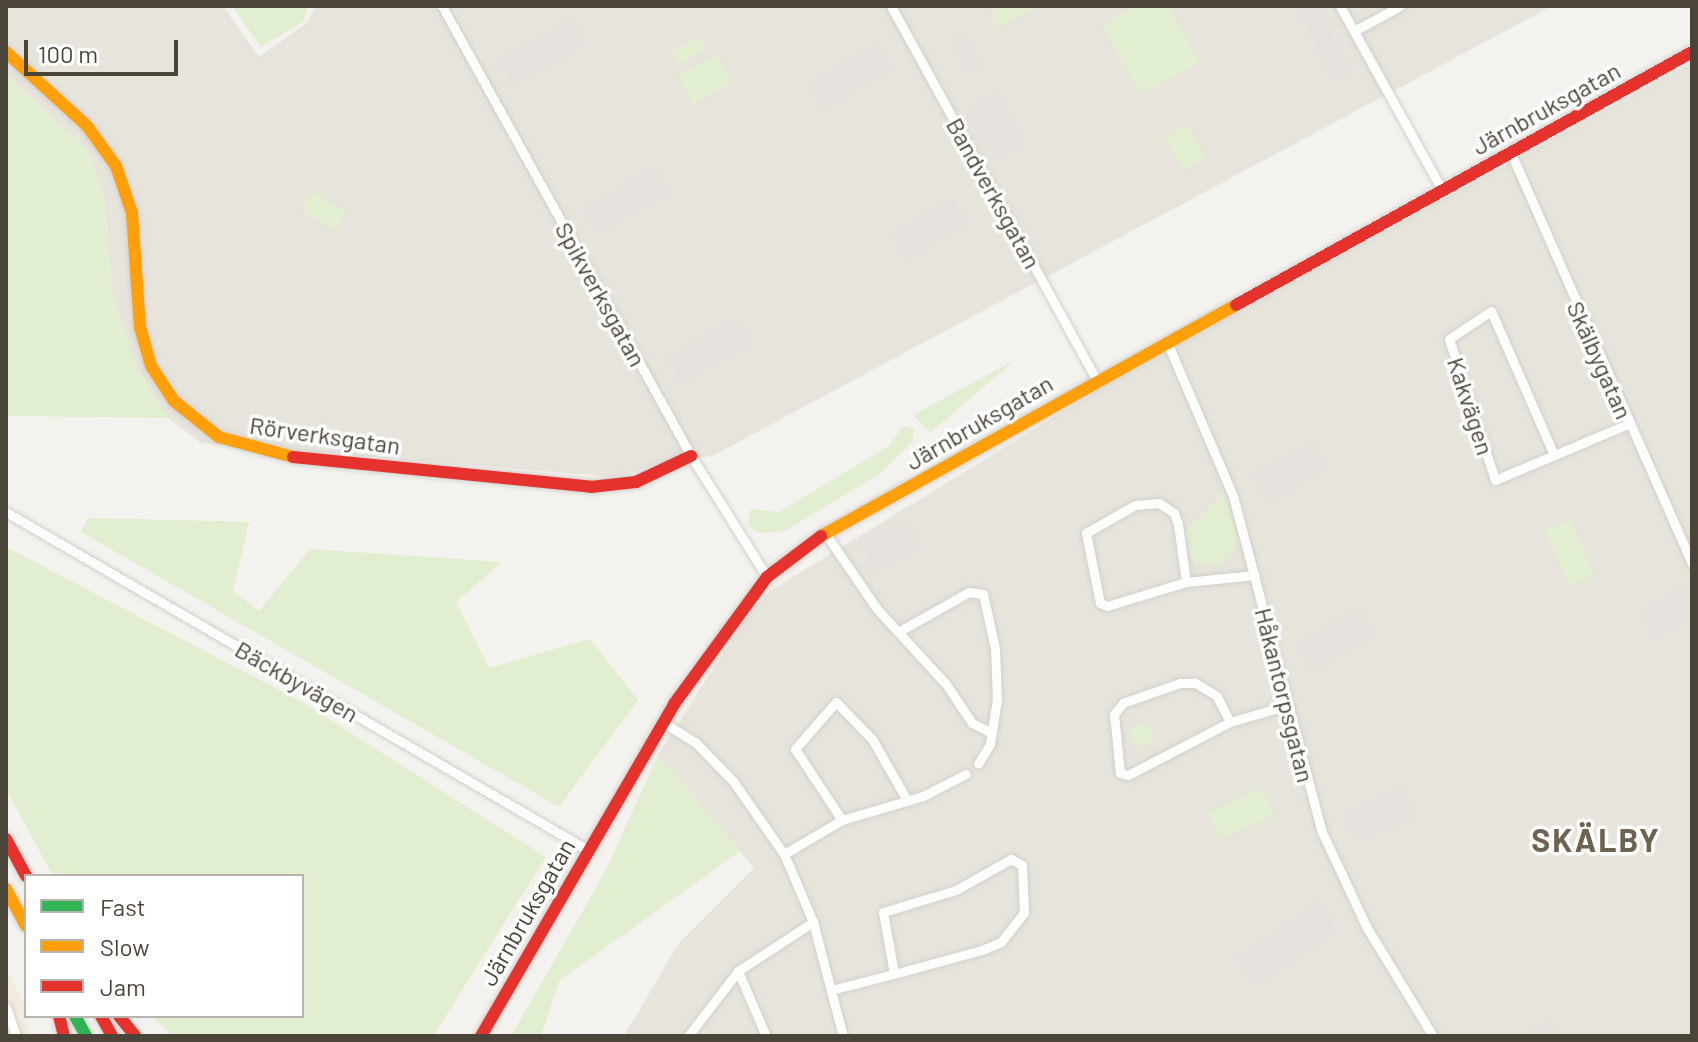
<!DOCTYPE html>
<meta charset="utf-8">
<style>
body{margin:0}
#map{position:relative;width:1698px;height:1042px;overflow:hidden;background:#f4f2ee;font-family:Barlow,sans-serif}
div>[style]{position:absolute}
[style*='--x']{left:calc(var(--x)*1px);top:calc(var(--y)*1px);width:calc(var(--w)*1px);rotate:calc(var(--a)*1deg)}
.residential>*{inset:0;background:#e7e4dc}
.commercial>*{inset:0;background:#f3ebdf}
.green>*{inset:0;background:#e1eecf}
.round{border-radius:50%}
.parking>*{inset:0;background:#e6e3df}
.roads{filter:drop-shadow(0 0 2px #d2d0cb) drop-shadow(0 0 2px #d2d0cb)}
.street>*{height:9px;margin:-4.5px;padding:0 4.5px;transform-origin:4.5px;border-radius:4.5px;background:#fdfdfc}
.fast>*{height:12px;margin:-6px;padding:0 6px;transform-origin:6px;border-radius:6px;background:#30b455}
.slow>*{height:12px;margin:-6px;padding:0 6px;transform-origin:6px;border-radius:6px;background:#ff9f0a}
.jam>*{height:12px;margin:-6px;padding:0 6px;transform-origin:6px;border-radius:6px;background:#e5322d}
span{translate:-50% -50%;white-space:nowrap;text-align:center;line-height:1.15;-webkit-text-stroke:7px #fff;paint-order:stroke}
.street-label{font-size:24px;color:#4b4439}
.district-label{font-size:32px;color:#6e6250;font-weight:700;letter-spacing:2px}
.frame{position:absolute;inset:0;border:8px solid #4b4439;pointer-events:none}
.legend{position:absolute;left:24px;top:874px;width:280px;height:144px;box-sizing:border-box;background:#fff;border:2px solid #b7b4b0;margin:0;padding:10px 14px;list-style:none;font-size:24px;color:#4b4439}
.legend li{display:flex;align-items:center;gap:16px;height:40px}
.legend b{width:40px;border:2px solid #b7b4b0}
.scale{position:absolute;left:24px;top:40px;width:154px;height:36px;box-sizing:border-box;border:4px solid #4b4439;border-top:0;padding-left:10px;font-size:24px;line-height:28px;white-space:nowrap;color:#4b4439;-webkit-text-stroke:6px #fff;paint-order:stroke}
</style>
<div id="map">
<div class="residential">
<div style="clip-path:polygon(6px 6px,223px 6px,259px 57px,308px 22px,315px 6px,1552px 6px,712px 456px,666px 461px,617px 477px,201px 443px,168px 418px,135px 365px,111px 288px,104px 196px,89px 152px,6px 75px)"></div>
<div style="clip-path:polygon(1692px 63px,1692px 1036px,624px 1036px,679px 943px,754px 868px,658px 755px,747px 616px,770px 591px,1111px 382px)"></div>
</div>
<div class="commercial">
<div style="clip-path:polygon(6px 968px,26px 1008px,30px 1036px,6px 1036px)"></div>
</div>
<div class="green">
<div style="clip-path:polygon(232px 6px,308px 6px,303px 22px,261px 47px)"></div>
<div style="clip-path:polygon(1001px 6px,1038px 6px,997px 28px,990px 13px)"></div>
<div style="clip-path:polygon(1137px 6px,1169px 6px,1199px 63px,1141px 94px,1102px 26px)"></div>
<div style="clip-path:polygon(698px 37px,705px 49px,679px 64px,672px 52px)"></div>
<div style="clip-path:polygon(717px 55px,732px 82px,693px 104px,678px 76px)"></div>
<div style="clip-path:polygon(6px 75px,89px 152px,104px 196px,111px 288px,135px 365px,168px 418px,6px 416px)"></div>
<div style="clip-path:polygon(1188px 125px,1205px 158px,1183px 171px,1165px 138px)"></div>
<div style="clip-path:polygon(312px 192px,346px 212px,335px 230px,302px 211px)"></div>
<div style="clip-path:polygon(1015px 360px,930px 433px,913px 415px)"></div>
<div style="clip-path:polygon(903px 426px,914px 428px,912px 442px,881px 473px,785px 531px,758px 533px,747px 525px,751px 509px,779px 512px,889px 446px)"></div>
<div style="clip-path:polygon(1223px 495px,1236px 527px,1236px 549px,1218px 566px,1194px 563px,1184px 533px)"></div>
<div style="clip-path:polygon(87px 518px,249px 522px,233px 591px,259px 611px,310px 549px,502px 562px,456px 602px,489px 668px,590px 639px,638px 700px,559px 807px,81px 532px)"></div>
<div style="clip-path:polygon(1571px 520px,1594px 575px,1569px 585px,1545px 531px)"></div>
<div style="clip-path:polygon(6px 547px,302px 702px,546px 857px,433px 1036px,173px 1036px,151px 1016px,302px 1016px,302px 876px,53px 876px,6px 789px)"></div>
<div class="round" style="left:1130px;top:724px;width:22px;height:22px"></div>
<div style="clip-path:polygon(658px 755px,740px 851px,559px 981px,541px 1036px,511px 1036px,605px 872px)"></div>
<div style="clip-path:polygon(1262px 789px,1274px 815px,1220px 839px,1208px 813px)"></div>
</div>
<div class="parking">
<div style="clip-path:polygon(1293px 6px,1318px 6px,1354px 70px,1334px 81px)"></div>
<div style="clip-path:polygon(572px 18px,586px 45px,511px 88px,497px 60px)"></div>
<div style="clip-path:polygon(965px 33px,984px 68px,970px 75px,952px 40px)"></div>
<div style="clip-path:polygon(878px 44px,893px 70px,821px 110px,806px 84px)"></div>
<div style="clip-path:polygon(998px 91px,1026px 143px,994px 160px,966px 108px)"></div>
<div style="clip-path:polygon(655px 167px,669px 194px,596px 234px,582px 208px)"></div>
<div style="clip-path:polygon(955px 198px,970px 224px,905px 260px,891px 233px)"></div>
<div style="clip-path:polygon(737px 317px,752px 344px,680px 384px,666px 357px)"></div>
<div style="clip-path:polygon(1312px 442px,1327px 470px,1265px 504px,1253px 474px)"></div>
<div style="clip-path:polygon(905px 517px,922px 547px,875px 573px,858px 543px)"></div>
<div style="clip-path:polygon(1684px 586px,1692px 601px,1692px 619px,1655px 640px,1639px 611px)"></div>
<div style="clip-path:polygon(1360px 608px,1374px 637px,1311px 672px,1298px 642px)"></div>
<div style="clip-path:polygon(1404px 787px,1416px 819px,1356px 842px,1343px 813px)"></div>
<div style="clip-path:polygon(1319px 901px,1339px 930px,1255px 986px,1235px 958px)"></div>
<div style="clip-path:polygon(1546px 1018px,1561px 1036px,1525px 1036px,1541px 1023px)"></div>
</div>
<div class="roads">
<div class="street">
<div style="--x:442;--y:6;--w:514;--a:61.04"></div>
<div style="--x:691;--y:456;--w:143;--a:57.9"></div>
<div style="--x:891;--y:6;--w:427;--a:61.2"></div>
<div style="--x:1340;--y:6;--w:210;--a:61"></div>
<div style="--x:1354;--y:31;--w:52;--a:-28.5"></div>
<div style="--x:1511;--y:153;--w:449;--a:66.2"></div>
<div style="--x:1167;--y:342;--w:168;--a:66.8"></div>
<div style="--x:1233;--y:496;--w:348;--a:75.2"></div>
<div style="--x:1322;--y:832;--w:106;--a:64.9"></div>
<div style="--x:1367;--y:928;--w:127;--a:58.6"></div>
<div style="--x:1554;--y:455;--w:157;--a:-113.6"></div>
<div style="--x:1491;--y:311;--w:50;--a:146.3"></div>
<div style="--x:1449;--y:339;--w:148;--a:71.9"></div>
<div style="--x:1495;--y:480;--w:144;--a:-22.8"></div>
<div style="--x:6;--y:512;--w:673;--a:30.15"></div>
<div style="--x:825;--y:533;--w:92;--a:55.6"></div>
<div style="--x:877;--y:609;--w:102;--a:47.4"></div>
<div style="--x:946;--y:684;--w:47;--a:56.3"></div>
<div style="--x:972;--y:723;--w:22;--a:27"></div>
<div style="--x:1186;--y:582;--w:59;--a:-97.9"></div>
<div style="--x:1178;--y:524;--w:12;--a:-110"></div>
<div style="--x:1174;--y:513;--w:18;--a:-146"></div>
<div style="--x:1159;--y:503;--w:24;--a:175"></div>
<div style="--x:1135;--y:505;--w:56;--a:150.3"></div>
<div style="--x:1086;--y:533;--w:71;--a:78.7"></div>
<div style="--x:1100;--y:603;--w:8;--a:23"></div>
<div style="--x:1107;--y:606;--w:83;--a:-16.9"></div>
<div style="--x:1186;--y:582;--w:69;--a:-5.8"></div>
<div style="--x:898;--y:632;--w:81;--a:-29.4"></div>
<div style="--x:969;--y:592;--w:14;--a:8"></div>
<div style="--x:983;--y:594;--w:55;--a:77.5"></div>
<div style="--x:995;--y:648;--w:51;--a:87.8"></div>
<div style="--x:997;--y:699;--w:46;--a:98.8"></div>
<div style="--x:990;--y:744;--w:23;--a:121"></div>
<div style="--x:1230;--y:722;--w:29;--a:-117"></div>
<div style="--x:1217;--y:696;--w:26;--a:-149"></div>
<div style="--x:1195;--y:683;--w:15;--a:180"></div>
<div style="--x:1180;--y:683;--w:60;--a:160.7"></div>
<div style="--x:1123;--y:703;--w:14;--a:129"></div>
<div style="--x:1114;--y:714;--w:59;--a:84.2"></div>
<div style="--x:1120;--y:773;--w:8;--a:14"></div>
<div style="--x:1128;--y:775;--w:115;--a:-27.5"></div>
<div style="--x:1230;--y:722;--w:57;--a:-16.2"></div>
<div style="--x:664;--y:723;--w:38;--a:32"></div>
<div style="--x:696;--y:743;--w:53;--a:45.8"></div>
<div style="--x:733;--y:781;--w:89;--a:55.1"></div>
<div style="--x:784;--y:854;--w:74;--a:66.9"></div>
<div style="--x:813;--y:922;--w:118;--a:75.3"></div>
<div style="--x:842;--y:820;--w:85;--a:-123.5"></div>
<div style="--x:795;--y:749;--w:62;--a:-48.9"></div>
<div style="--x:836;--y:702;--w:52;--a:45.8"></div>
<div style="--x:872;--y:739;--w:70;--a:60.2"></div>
<div style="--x:784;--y:854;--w:67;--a:-30.4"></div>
<div style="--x:842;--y:820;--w:84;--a:-16.5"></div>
<div style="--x:923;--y:796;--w:48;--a:-27.1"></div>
<div style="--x:738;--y:971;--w:71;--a:66.7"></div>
<div style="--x:831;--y:990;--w:65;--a:-14.3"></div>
<div style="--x:894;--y:974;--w:91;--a:-15.3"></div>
<div style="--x:982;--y:950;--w:21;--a:-23"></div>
<div style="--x:1001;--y:942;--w:37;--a:-52"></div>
<div style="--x:1024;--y:913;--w:48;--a:-92.4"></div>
<div style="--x:1022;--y:865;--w:13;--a:-151"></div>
<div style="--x:1011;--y:859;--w:63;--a:150.6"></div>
<div style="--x:956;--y:890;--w:76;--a:163.2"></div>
<div style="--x:883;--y:912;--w:63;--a:79.9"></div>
<div style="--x:6;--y:1007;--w:31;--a:71"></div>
<div style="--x:688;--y:1036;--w:82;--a:-52.4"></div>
<div style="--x:738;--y:971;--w:90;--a:-33.2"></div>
</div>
<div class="fast">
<div style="--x:75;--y:1016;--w:23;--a:61"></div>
</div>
<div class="slow">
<div style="--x:6;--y:52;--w:110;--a:42.4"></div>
<div style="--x:87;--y:126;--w:49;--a:54.1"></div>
<div style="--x:116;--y:166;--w:50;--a:71.2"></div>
<div style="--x:132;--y:213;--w:114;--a:86"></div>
<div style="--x:140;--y:327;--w:41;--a:74.2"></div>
<div style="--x:151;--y:366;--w:42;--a:56.7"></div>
<div style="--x:174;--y:401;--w:58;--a:38.7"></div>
<div style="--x:219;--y:437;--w:77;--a:15.1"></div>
<div style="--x:821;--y:536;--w:475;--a:-29.1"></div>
<div style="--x:6;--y:889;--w:42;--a:61.6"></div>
</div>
<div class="jam">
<div style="--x:1236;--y:305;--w:521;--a:-29.02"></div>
<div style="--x:293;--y:457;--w:300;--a:5.7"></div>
<div style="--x:591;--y:487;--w:45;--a:-6.3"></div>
<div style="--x:636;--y:482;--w:61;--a:-25.3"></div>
<div style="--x:6;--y:839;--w:42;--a:61.6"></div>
<div style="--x:59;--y:1016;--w:21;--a:76"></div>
<div style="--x:101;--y:1016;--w:23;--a:61"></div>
<div style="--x:119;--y:1016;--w:26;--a:51"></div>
<div style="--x:481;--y:1036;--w:384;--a:-59.8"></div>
<div style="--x:674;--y:704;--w:157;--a:-53.8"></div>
<div style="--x:767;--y:577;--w:68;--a:-37.2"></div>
</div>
</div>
<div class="street-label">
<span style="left:1546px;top:108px;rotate:-29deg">Järnbruksgatan</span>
<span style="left:994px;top:193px;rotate:61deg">Bandverksgatan</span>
<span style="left:601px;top:294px;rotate:61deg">Spikverksgatan</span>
<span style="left:1600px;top:360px;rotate:66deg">Skälbygatan</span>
<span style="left:1471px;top:406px;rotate:72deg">Kakvägen</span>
<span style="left:979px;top:422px;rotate:-30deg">Järnbruksgatan</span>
<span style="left:325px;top:435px;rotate:8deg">Rörverksgatan</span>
<span style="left:297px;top:681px;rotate:30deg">Bäckbyvägen</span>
<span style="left:1285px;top:695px;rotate:76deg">Håkantorpsgatan</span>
<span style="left:527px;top:912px;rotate:-60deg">Järnbruksgatan</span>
</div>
<div class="district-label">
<span style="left:1596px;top:839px">SKÄLBY</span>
</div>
<div class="frame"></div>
<ul class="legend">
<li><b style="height:10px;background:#30b455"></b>Fast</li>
<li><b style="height:10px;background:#ff9f0a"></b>Slow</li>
<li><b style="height:10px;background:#e5322d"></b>Jam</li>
</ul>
<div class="scale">100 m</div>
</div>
